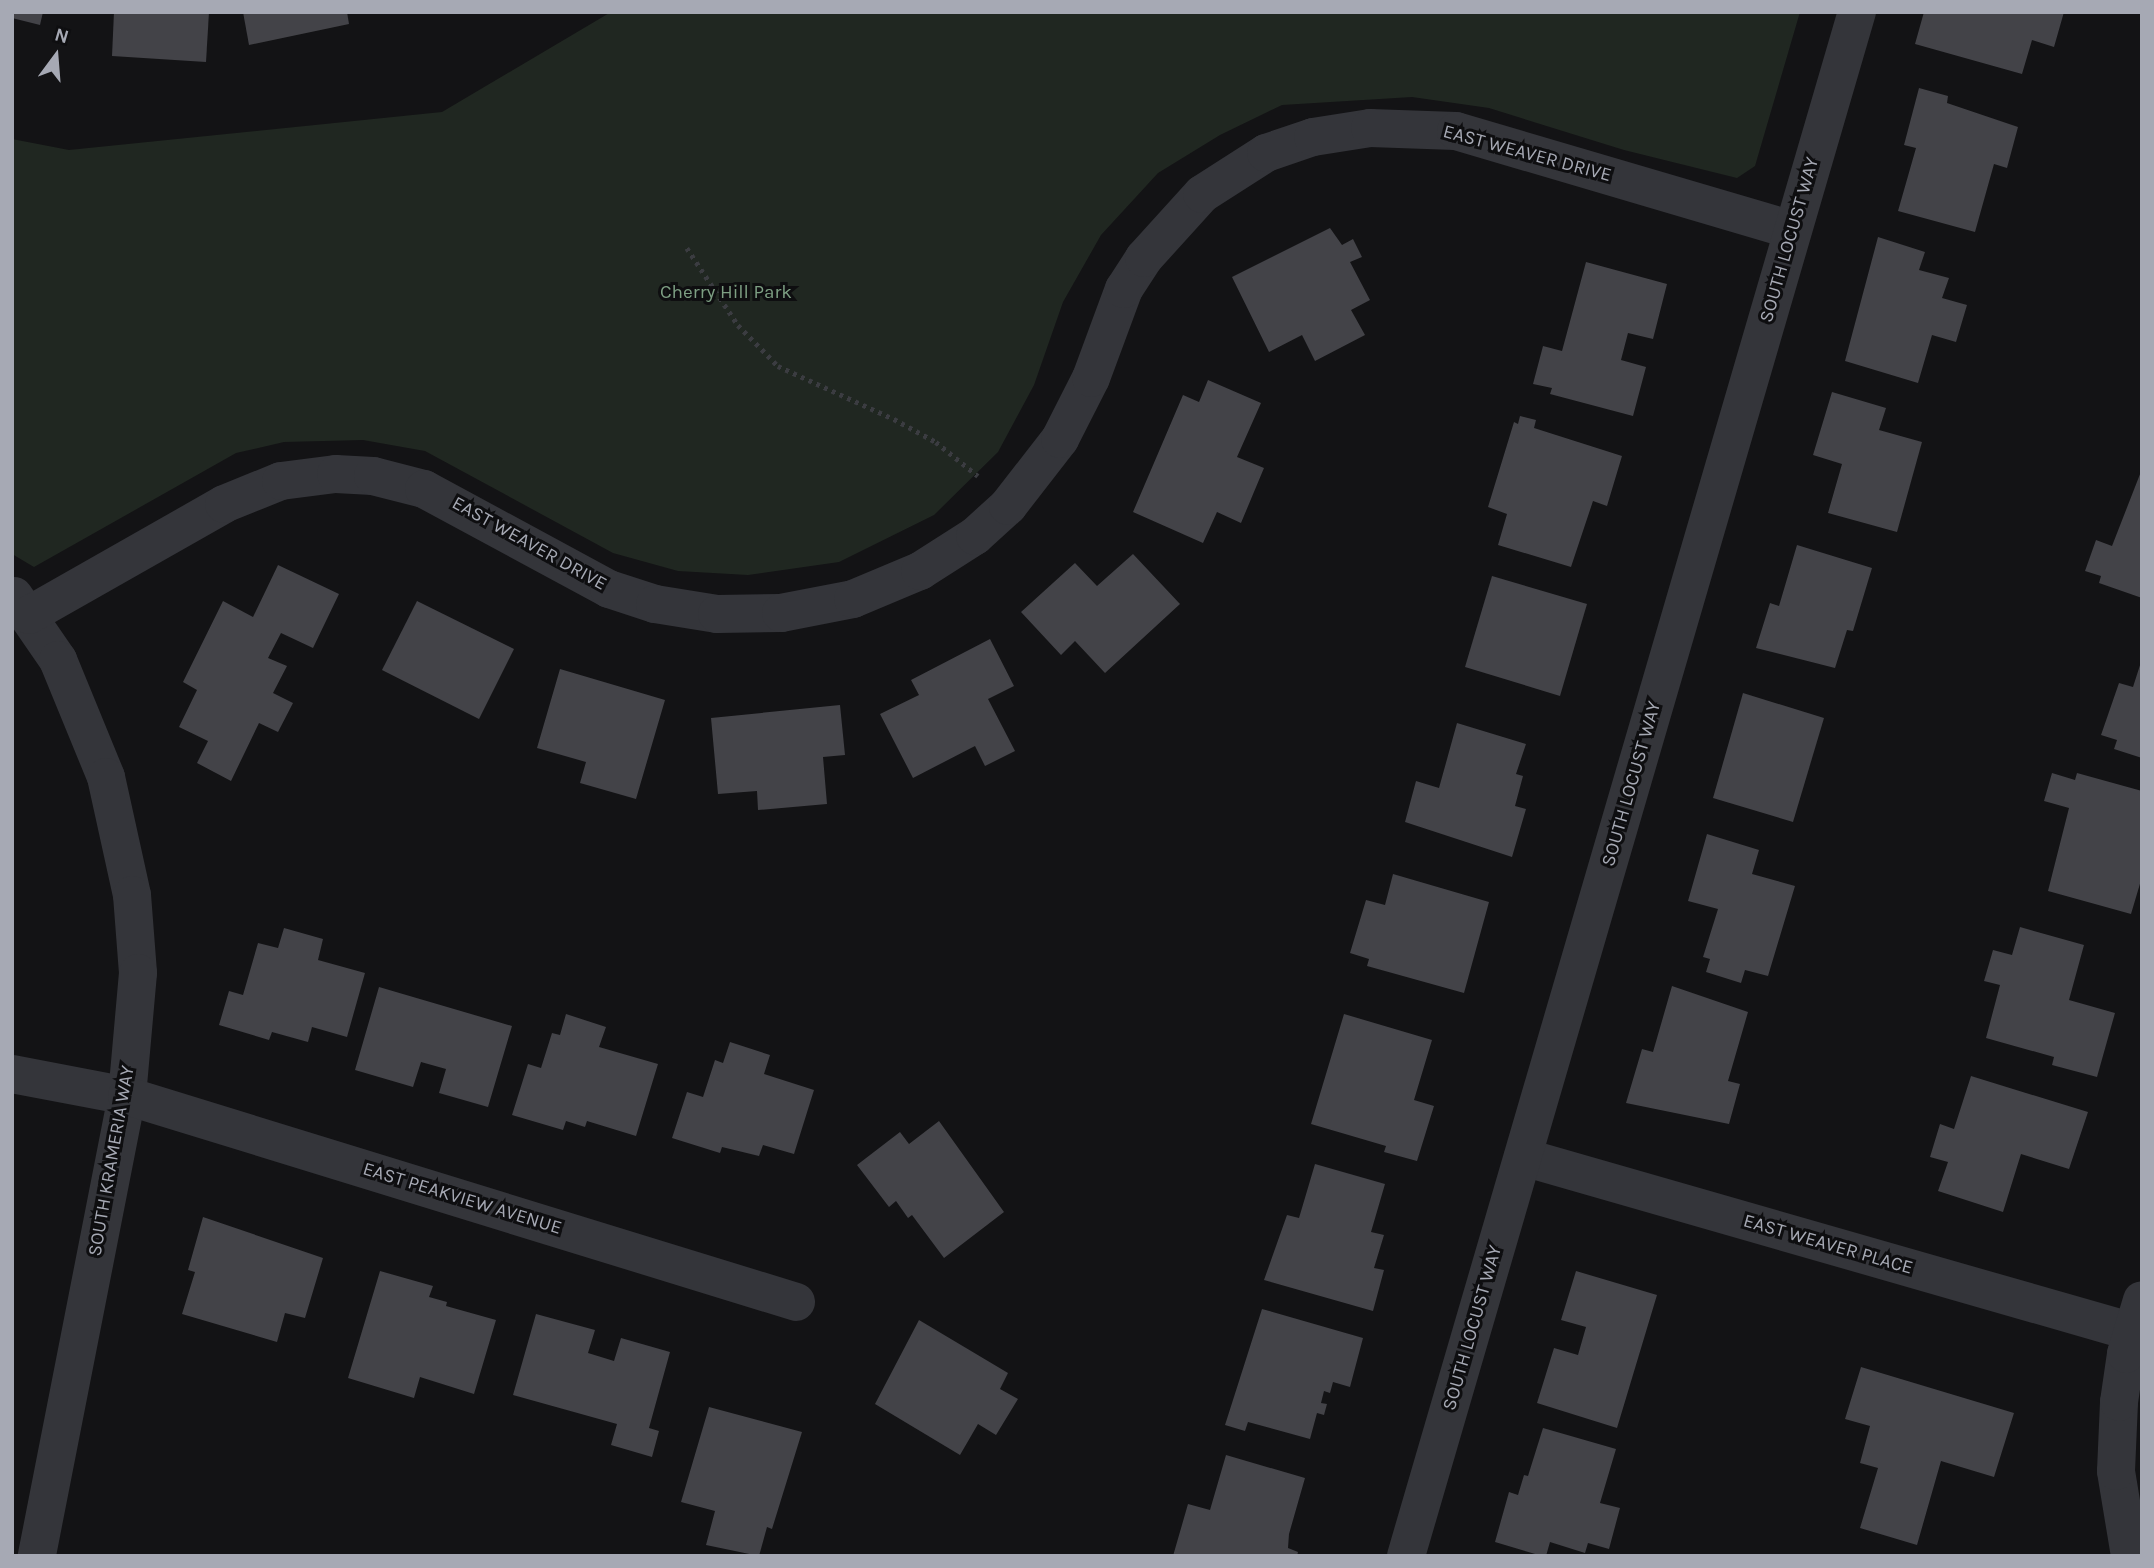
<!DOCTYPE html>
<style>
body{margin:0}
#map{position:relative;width:2154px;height:1568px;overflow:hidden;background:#131315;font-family:Karla,sans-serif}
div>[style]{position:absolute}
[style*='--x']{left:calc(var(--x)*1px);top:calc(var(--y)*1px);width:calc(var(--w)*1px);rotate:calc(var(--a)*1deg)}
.green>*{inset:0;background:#202721}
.building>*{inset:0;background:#434348}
.path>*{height:4.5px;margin-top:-2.25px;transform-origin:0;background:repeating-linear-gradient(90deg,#3b3c41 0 3.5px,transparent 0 8.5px)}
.minor>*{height:38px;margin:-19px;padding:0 19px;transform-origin:19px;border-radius:19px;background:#34353a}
span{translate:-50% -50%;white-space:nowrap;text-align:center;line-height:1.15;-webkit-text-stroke:6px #0e0e10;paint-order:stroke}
.street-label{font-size:19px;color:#a6a9b4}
.park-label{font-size:19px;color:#7d9f83}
.frame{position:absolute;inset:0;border:14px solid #a6a9b4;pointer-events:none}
.north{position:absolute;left:21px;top:21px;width:70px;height:70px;-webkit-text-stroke:5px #0e0e10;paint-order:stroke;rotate:16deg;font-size:19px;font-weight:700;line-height:28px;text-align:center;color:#a6a9b4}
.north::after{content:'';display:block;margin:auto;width:24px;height:32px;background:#a6a9b4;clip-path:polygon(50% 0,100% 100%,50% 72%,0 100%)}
</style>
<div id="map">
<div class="green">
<div style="clip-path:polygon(611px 12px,1800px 12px,1755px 166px,1737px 178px,1624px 150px,1489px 108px,1412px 97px,1282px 105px,1220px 135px,1158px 173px,1101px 235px,1063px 302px,1034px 385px,998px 452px,934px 515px,839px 562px,748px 575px,678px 571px,613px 553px,425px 451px,363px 440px,284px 442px,236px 453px,34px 567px,12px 554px,12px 139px,69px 150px,442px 112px)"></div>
</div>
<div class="building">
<div style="clip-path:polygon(12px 12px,43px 12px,40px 25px,12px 18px)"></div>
<div style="clip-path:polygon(114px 12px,209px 12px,206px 62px,112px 56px)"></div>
<div style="clip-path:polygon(243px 12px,347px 12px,349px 24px,249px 45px)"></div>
<div style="clip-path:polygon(1924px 12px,2064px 12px,2054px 47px,2032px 40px,2022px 74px,1915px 44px)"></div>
<div style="clip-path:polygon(1919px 88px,1948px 96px,1947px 103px,2018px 127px,2007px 168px,1994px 164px,1975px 232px,1898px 211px,1916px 148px,1904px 145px)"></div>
<div style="clip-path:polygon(1330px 228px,1342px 245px,1353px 239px,1362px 257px,1350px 262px,1370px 300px,1351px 310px,1365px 335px,1315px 361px,1302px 335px,1269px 352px,1232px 277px)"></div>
<div style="clip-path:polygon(1878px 237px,1925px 252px,1919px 270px,1949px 278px,1942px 298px,1967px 305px,1956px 342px,1932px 335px,1918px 383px,1845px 361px)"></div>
<div style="clip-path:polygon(1586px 262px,1667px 284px,1653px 339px,1628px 333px,1621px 360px,1646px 367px,1633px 416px,1550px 394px,1552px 388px,1533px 384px,1543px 346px,1562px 351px)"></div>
<div style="clip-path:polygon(1208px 380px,1261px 403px,1237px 457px,1264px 468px,1241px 523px,1217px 512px,1203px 543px,1133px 512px,1183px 395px,1199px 402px)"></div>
<div style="clip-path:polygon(1832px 392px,1886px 408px,1879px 430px,1922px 442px,1897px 532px,1828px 513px,1842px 464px,1813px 455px)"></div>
<div style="clip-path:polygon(1520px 416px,1536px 420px,1534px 428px,1622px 456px,1607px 506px,1593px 501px,1571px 567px,1498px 545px,1507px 514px,1488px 507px,1514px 422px,1518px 424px)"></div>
<div style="clip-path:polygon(2142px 469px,2142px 598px,2099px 583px,2101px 576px,2085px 571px,2096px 540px,2112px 546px)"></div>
<div style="clip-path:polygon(1797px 545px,1872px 568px,1853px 631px,1847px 630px,1835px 668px,1756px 648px,1770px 603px,1779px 606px)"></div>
<div style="clip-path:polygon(1133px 554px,1180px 604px,1105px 673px,1075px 641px,1061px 655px,1021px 612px,1075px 563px,1097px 586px)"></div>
<div style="clip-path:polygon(278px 565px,339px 594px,313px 648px,281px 633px,268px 658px,287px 666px,273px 693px,293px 703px,278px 732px,259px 723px,231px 781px,197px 763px,208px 741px,179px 727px,197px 690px,183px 682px,223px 601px,253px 617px)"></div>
<div style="clip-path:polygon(1492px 576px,1587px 604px,1560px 696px,1465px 667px)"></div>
<div style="clip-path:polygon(417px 601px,514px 649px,479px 719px,382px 670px)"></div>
<div style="clip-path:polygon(990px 639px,1014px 686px,988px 699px,1015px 751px,985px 766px,975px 746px,913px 778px,880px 714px,919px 695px,911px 680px)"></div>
<div style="clip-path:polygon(2141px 662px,2142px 662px,2142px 758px,2114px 749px,2117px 740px,2101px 735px,2119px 683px,2133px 687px)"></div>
<div style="clip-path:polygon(560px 669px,665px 700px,636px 799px,580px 783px,586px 762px,537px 748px)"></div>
<div style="clip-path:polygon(1743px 693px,1824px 718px,1793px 822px,1713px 798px)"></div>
<div style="clip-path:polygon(840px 705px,845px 755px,823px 757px,827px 804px,758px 810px,757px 791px,718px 794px,711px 718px)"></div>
<div style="clip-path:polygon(1457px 723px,1526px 744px,1516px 774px,1523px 776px,1515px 806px,1526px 809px,1512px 857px,1405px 822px,1416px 781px,1439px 788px)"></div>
<div style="clip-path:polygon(2052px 773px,2075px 780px,2077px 773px,2142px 791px,2142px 877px,2131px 914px,2048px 891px,2069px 808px,2044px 801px)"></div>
<div style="clip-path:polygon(1707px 834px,1759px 850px,1752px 874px,1795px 886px,1768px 976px,1745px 970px,1741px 983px,1706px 972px,1710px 959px,1703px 957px,1718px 909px,1688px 901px)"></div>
<div style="clip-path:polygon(1393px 874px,1489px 902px,1464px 993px,1367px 966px,1369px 959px,1350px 953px,1366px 900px,1385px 905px)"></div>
<div style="clip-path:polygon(2020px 927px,2084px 945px,2069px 1000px,2115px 1013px,2097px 1077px,2052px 1065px,2054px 1057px,1986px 1038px,2000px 985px,1984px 981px,1993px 950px,2012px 955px)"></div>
<div style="clip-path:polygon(284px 928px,323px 939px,318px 960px,365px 973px,347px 1037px,312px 1027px,308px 1042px,272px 1032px,269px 1040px,219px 1025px,229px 991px,243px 995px,258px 943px,278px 948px)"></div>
<div style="clip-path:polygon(1672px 986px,1748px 1012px,1728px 1081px,1740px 1084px,1729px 1124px,1626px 1103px,1642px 1049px,1653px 1052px)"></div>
<div style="clip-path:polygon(379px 987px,512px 1026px,488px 1107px,439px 1093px,446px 1069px,421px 1062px,413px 1087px,355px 1070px)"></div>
<div style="clip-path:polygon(566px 1014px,606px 1027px,599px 1047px,658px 1064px,636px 1136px,587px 1121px,585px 1127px,566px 1121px,563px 1130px,512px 1115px,528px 1064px,541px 1068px,552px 1033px,560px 1035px)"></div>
<div style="clip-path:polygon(1344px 1014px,1432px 1040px,1414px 1100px,1434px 1106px,1417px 1161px,1384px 1152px,1386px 1146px,1311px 1124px)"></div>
<div style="clip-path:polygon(730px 1042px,770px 1055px,764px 1074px,814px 1090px,794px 1154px,763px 1145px,759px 1156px,722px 1147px,720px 1153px,672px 1138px,687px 1092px,703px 1097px,715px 1060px,723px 1063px)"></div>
<div style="clip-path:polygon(1971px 1076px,2088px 1112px,2069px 1169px,2021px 1154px,2003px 1212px,1938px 1191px,1948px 1162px,1930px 1157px,1940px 1124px,1954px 1129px)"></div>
<div style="clip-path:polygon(939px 1121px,1004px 1212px,944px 1258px,912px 1215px,908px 1218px,896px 1201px,889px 1207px,857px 1165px,900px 1132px,909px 1144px)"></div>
<div style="clip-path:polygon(1315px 1164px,1385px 1184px,1371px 1232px,1384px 1235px,1374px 1268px,1384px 1270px,1373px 1311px,1264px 1280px,1287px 1215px,1299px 1218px)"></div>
<div style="clip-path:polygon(203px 1217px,323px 1258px,305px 1318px,285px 1313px,277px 1342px,182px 1314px,195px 1272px,188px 1270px)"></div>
<div style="clip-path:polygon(380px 1271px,433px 1286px,429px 1297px,447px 1302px,446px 1306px,496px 1320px,474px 1394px,420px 1377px,414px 1398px,348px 1378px)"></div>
<div style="clip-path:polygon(1576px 1271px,1657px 1295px,1617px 1428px,1537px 1403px,1554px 1348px,1578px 1355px,1586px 1327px,1561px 1320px)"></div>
<div style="clip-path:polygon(1262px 1309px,1363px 1338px,1350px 1387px,1333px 1382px,1330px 1393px,1324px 1391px,1321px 1403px,1327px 1404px,1324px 1415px,1317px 1413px,1310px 1439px,1248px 1422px,1245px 1431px,1225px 1425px)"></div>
<div style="clip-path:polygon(536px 1314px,595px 1330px,588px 1353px,614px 1361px,621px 1338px,670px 1352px,649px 1428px,659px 1431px,652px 1457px,611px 1445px,617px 1424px,513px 1395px)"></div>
<div style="clip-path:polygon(919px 1320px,1008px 1373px,1000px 1389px,1018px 1399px,996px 1435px,978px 1424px,960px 1455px,875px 1404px)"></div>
<div style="clip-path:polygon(1861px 1367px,2014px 1413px,1994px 1477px,1941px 1461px,1917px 1545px,1860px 1528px,1878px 1468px,1860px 1463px,1870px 1426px,1845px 1419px)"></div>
<div style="clip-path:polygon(709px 1407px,802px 1432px,772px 1529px,767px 1527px,759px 1556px,706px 1545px,715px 1511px,681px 1502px)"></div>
<div style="clip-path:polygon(1543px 1428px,1616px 1449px,1600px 1503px,1620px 1508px,1609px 1549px,1588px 1543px,1585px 1553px,1550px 1542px,1546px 1556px,1542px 1556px,1495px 1542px,1509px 1492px,1518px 1495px,1524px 1475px,1528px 1476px)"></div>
<div style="clip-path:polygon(1226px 1455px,1305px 1478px,1289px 1534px,1288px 1548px,1298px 1552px,1297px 1556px,1173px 1556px,1188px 1504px,1210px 1510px)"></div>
</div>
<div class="path">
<div style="--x:687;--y:248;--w:92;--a:56.5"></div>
<div style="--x:738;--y:325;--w:57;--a:45.7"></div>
<div style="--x:778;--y:366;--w:128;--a:24.6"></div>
<div style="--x:894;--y:419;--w:48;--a:28.7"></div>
<div style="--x:936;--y:442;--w:54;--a:39"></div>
</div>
<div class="minor">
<div style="--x:14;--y:596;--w:78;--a:55.5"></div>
<div style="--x:58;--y:660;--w:126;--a:67.7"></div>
<div style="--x:106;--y:777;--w:121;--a:77.6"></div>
<div style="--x:132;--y:895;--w:78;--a:85.6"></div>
<div style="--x:138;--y:973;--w:123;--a:95.1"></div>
<div style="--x:127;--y:1096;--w:469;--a:101.1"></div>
<div style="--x:29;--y:615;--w:224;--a:-29.6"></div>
<div style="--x:224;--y:504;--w:61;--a:-22"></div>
<div style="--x:281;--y:481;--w:55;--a:-7.3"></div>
<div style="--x:336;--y:474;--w:37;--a:3"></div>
<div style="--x:373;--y:476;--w:53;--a:14.3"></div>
<div style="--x:424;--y:489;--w:210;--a:28.4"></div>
<div style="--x:609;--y:589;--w:48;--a:18.1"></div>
<div style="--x:655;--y:604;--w:63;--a:9.2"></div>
<div style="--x:717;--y:614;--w:64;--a:-0.9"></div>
<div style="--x:781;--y:613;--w:73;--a:-11"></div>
<div style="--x:853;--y:599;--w:73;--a:-22.7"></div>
<div style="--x:920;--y:571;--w:65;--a:-32.5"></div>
<div style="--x:975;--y:536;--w:45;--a:-42.3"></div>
<div style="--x:1008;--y:506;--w:85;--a:-52.2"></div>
<div style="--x:1060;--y:439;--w:68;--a:-63.1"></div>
<div style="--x:1091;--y:378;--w:95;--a:-69.7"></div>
<div style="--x:1124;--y:289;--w:37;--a:-57"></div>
<div style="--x:1144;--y:258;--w:86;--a:-47.8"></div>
<div style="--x:1202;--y:194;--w:76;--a:-32.6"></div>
<div style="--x:1266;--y:153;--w:50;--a:-18.8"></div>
<div style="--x:1313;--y:137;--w:58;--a:-9"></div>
<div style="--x:1370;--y:128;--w:86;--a:2"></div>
<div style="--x:1456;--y:131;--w:351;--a:16.4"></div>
<div style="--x:12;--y:1074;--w:117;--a:10.8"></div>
<div style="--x:127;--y:1096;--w:700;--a:17.11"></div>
<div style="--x:1523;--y:1157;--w:635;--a:16.01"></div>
<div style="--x:1406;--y:1556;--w:1609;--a:-73.72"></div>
<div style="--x:2130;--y:1556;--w:86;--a:-99.4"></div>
<div style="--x:2116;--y:1471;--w:69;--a:-87.5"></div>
<div style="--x:2119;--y:1402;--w:49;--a:-81.7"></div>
<div style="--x:2126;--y:1354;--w:56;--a:-73.5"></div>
</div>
<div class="street-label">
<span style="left:1527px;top:154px;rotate:15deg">EAST WEAVER DRIVE</span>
<span style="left:1790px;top:240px;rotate:-74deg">SOUTH LOCUST WAY</span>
<span style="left:529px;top:544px;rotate:29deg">EAST WEAVER DRIVE</span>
<span style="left:1632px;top:784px;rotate:-74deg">SOUTH LOCUST WAY</span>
<span style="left:112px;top:1161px;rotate:-80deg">SOUTH KRAMERIA WAY</span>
<span style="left:462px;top:1199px;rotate:17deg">EAST PEAKVIEW AVENUE</span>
<span style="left:1828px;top:1245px;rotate:16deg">EAST WEAVER PLACE</span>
<span style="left:1473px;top:1328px;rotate:-74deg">SOUTH LOCUST WAY</span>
</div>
<div class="park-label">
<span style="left:726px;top:293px">Cherry Hill Park</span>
</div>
<div class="frame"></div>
<div class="north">N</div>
</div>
